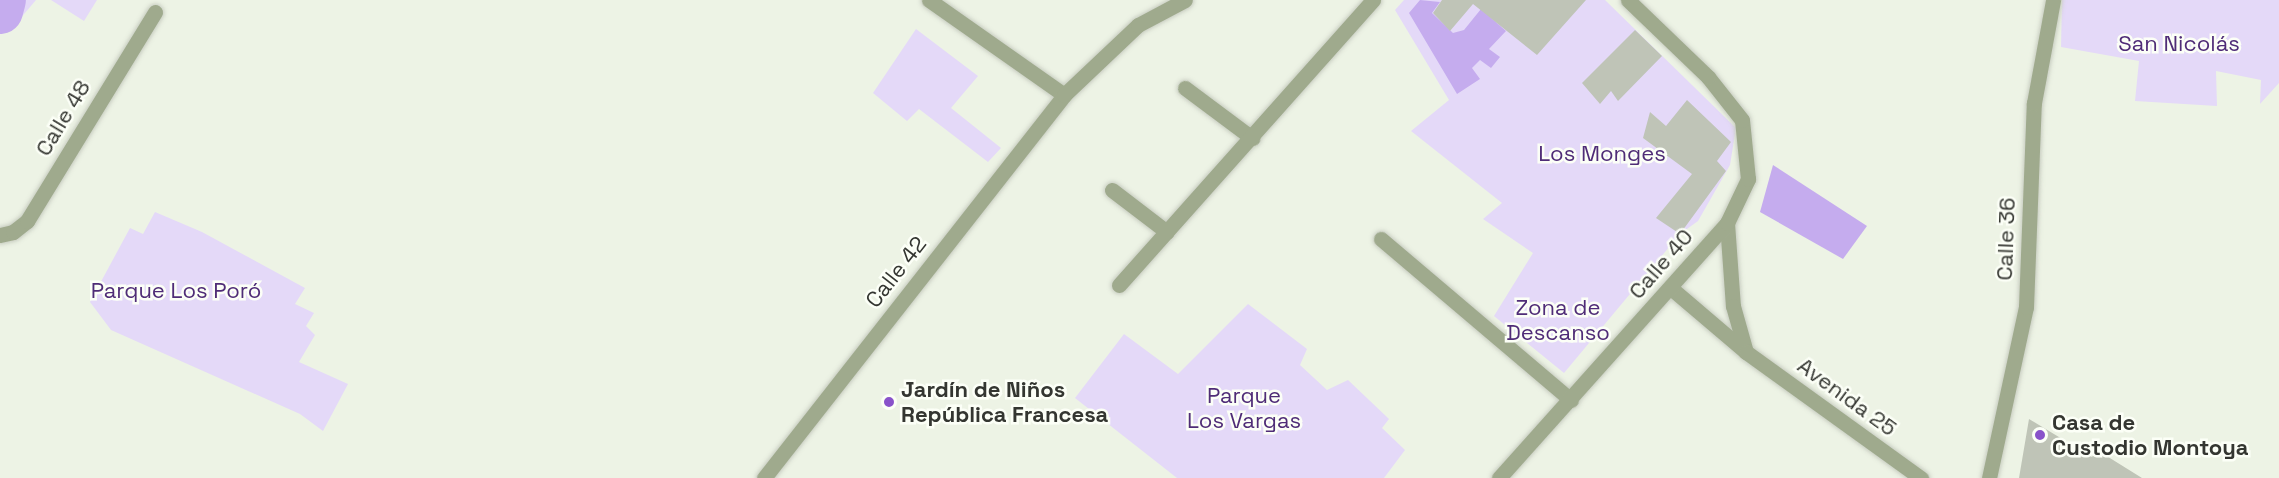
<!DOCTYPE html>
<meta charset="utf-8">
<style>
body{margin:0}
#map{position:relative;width:2279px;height:478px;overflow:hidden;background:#edf3e5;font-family:"Space Grotesk",sans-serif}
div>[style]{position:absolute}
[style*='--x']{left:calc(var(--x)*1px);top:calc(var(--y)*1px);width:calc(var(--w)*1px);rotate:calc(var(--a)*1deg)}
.green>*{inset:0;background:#e4d9f8}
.water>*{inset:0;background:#c5acee}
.river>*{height:46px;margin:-23px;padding:0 23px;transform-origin:23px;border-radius:23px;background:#c5acee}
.building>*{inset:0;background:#bfc4b7}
.roads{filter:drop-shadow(0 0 2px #c8cdc1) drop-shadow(0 0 2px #c8cdc1)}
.service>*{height:15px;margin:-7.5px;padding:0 7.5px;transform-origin:7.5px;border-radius:7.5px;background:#9faa8d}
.minor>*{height:15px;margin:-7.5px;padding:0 7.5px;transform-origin:7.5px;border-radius:7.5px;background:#9faa8d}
.dots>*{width:16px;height:16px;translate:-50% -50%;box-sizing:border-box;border:3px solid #fcfff7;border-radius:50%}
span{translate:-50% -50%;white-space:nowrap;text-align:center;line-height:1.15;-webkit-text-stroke:5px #fcfff7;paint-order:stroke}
.park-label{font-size:22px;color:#4f2c77}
.street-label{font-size:22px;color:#343631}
.poi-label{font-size:22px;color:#343631;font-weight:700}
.left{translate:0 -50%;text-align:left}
</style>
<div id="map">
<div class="green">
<div style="clip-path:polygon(6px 0,36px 0,19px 20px,2px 12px)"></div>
<div style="clip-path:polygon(51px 0,97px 0,84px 21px)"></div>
<div style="clip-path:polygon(1404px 0,1605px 0,1736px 128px,1730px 165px,1698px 221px,1680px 234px,1564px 373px,1494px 316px,1533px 253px,1483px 219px,1502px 203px,1411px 131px,1449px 100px,1395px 10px)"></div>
<div style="clip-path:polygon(2062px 0,2279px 0,2279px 83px,2260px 104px,2261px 80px,2216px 71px,2217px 106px,2135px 101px,2139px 61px,2061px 47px)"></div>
<div style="clip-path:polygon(916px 29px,978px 76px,951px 108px,1001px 148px,988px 162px,919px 109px,907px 121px,873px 93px)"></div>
<div style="clip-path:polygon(155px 212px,202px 232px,305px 288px,295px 304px,314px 313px,306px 326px,315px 335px,299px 362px,348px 384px,323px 431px,300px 414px,111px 330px,90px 302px,130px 228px,143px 234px)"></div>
<div style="clip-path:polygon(1248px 304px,1307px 349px,1300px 365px,1327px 390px,1348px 380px,1389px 419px,1382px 428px,1405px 450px,1384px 478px,1177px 478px,1075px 398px,1124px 334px,1178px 374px)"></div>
</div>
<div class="water">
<div style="clip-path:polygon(1420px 0,1440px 2px,1432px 13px,1453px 33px,1464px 30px,1481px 9px,1506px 31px,1489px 49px,1500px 57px,1491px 68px,1480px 60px,1472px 68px,1480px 79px,1457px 94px,1409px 13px)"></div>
<div style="clip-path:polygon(1773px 165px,1867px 226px,1843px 259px,1760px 212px)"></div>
</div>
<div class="river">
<div style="--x:0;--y:11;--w:11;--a:-75"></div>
</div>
<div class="building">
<div style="clip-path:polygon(1442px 0,1586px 0,1537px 55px,1473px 4px,1450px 31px,1433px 13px)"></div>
<div style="clip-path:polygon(1635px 30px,1662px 56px,1618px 101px,1611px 91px,1600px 104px,1582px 83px)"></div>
<div style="clip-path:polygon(1687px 100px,1731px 142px,1717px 161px,1726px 171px,1680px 234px,1656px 218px,1692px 174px,1643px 138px,1650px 112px,1666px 126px)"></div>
<div style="clip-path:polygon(2029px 419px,2092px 457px,2097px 450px,2142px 478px,2019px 478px)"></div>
</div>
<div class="roads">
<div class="service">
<div style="--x:1185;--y:88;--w:84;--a:36.7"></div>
<div style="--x:1112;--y:190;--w:69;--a:37.4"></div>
<div style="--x:1119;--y:285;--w:382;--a:-48.3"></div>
</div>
<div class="minor">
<div style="--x:929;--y:0;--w:165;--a:35.1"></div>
<div style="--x:1727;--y:223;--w:83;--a:85.9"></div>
<div style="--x:1733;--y:306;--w:48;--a:74.2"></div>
<div style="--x:0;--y:235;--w:13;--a:-13"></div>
<div style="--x:13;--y:232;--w:18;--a:-38"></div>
<div style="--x:27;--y:221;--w:245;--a:-58.5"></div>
<div style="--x:1381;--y:239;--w:249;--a:40.3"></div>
<div style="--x:1672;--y:289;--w:97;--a:40.4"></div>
<div style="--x:1746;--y:352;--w:216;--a:35.8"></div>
<div style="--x:764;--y:478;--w:487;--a:-51.9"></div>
<div style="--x:1064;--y:95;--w:102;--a:-43.4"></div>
<div style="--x:1138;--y:25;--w:53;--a:-28"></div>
<div style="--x:1499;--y:478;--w:342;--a:-48.2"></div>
<div style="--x:1727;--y:223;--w:49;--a:-64.5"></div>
<div style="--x:1748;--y:179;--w:59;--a:-95.8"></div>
<div style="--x:1742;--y:120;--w:55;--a:-128.3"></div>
<div style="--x:1708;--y:77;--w:111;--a:-136.1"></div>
<div style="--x:1989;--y:478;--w:175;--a:-77.8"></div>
<div style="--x:2026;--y:307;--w:204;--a:-87.8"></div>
<div style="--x:2034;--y:103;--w:105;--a:-79.5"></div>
</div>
</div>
<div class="dots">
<div style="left:889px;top:402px;background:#8952ca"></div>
<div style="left:2040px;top:435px;background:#8952ca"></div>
</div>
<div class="park-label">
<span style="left:2179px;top:44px">San Nicolás</span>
<span style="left:1602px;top:154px">Los Monges</span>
<span style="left:176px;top:291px">Parque Los Poró</span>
<span style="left:1558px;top:320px">Zona de<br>Descanso</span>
<span style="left:1244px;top:408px">Parque<br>Los Vargas</span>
</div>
<div class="street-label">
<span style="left:63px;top:118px;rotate:-59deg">Calle 48</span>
<span style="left:2006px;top:239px;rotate:-88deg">Calle 36</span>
<span style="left:1661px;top:264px;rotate:-49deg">Calle 40</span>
<span style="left:896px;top:272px;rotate:-52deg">Calle 42</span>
<span style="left:1847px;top:397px;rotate:36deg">Avenida 25</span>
</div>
<div class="poi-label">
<span class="left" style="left:901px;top:402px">Jardín de Niños<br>República Francesa</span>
<span class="left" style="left:2052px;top:435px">Casa de<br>Custodio Montoya</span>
</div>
</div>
